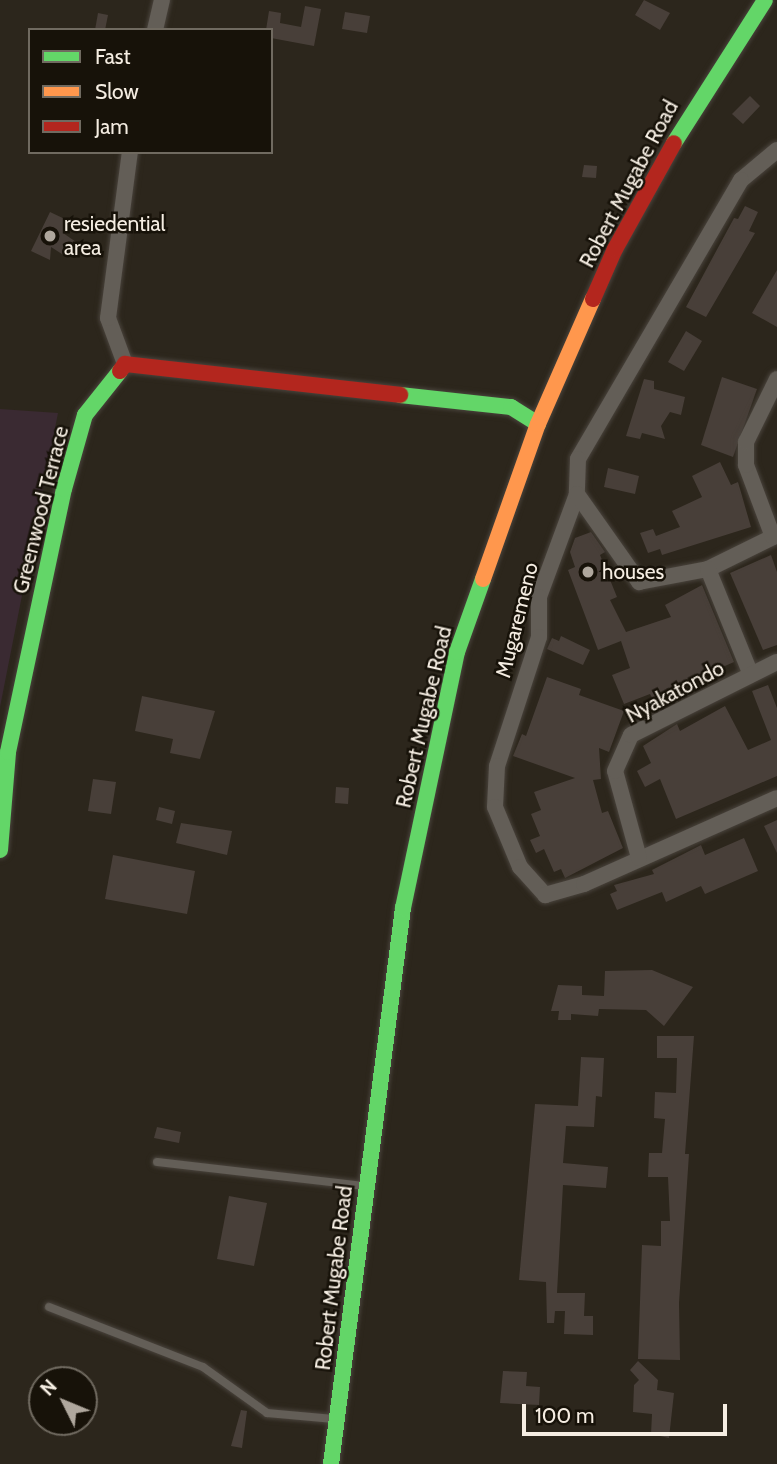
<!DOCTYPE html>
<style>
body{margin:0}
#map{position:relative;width:777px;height:1464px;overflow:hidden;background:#2c261c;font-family:Cabin,sans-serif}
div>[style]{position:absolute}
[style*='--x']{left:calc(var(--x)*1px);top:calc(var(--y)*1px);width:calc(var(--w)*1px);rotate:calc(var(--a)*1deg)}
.industrial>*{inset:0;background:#3a2a32}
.building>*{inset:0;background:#483f39}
.roads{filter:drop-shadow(0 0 2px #49433c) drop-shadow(0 0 2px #49433c)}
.lane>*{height:8px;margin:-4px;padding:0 4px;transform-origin:4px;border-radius:4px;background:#635e57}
.street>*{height:16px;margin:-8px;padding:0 8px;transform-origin:8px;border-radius:8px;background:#635e57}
.fast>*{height:16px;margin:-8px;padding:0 8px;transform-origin:8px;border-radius:8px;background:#63d668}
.slow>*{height:16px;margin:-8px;padding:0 8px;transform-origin:8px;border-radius:8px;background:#ff974d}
.jam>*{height:16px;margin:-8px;padding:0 8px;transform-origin:8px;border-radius:8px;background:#b3261e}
.dots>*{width:19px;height:19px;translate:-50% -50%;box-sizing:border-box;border:4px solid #171209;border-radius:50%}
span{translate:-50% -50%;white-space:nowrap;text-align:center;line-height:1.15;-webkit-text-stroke:5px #171209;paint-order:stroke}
.street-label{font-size:21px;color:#f5ede2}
.poi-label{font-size:21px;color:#f5ede2}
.left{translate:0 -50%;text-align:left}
.legend{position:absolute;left:28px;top:28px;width:245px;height:126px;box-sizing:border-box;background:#171209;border:2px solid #706a60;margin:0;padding:9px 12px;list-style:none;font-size:21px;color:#f5ede2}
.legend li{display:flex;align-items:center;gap:14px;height:35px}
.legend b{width:35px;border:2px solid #706a60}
.north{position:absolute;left:28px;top:1366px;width:70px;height:70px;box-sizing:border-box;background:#171209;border:2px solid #706a60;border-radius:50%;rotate:313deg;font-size:19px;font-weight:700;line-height:28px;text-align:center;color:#f5ede2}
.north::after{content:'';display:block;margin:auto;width:24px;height:32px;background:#afa79d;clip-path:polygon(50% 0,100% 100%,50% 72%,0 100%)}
.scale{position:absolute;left:522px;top:1404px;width:205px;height:32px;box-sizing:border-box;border:4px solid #f5ede2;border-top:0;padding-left:9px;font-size:21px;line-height:24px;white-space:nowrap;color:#f5ede2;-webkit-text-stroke:5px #171209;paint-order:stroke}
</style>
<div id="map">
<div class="industrial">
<div style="clip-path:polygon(0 409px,58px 413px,0 707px)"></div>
</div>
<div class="building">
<div style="clip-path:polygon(644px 0,670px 13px,660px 30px,635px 15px)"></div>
<div style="clip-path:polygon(305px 6px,321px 9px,314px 46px,271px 38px,271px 30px,266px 30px,269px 11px,281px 13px,280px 23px,301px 27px)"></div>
<div style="clip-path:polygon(345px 12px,370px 16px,367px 33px,342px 29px)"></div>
<div style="clip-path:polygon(98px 13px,108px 15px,105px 30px,95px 30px)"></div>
<div style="clip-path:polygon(750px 96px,760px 106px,743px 124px,732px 114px)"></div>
<div style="clip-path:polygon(584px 165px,597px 166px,596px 178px,582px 177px)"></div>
<div style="clip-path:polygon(745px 206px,758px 212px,749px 231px,755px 233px,706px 317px,686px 307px,734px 218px,738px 219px)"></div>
<div style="clip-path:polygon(50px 212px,69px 221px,63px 233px,79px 244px,65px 256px,51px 247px,50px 260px,31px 251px)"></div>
<div style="clip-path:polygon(777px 270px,777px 327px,752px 313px)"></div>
<div style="clip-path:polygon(686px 331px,702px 341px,684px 371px,668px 362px)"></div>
<div style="clip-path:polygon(722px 377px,757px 389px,733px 457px,701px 445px)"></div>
<div style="clip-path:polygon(644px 379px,654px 381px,654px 389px,685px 397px,681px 415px,670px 412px,661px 426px,665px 439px,642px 433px,640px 439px,626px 436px)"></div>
<div style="clip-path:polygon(720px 462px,731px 485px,738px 482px,751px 527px,662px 555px,660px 549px,648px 553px,640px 533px,653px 529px,656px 536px,680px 527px,672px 511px,702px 497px,692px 476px)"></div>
<div style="clip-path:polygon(608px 468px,639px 476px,635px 494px,604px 487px)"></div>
<div style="clip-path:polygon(591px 532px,605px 552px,600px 555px,617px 597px,610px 600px,626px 632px,671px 617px,665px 605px,702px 585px,734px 662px,652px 698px,650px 694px,624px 704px,612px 675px,630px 668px,621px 641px,598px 650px,568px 570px,575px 567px,570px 552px,575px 538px)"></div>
<div style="clip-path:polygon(771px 555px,777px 572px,777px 645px,763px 650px,730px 573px)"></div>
<div style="clip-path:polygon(561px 636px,590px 650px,583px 665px,547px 649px,552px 638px,559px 641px)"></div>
<div style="clip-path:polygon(547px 677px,581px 689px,579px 695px,624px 711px,609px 752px,599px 748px,601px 779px,593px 780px,602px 813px,608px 811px,623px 848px,565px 878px,561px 869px,554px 872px,544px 849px,536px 853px,530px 840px,540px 836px,531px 814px,541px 810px,534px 792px,575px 778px,513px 756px,522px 734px,526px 736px)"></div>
<div style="clip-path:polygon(768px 685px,777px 708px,777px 776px,676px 819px,660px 779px,645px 787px,637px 771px,651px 763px,643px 746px,677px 724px,680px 731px,725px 706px,748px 750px,771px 740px,752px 691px)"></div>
<div style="clip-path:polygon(142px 696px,215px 711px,200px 759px,170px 753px,173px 739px,135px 731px)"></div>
<div style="clip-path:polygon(93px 779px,116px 782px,111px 814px,88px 811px)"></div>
<div style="clip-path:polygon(336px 787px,349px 788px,348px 804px,335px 803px)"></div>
<div style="clip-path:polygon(159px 807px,175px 811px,172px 824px,156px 820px)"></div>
<div style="clip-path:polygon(777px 820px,777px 853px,764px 826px)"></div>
<div style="clip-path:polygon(181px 823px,232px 831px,227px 855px,176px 843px)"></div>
<div style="clip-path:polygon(744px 838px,758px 871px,705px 894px,701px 886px,666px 902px,662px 892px,617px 910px,610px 894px,617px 891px,614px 885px,654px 874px,652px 870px,701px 845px,705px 855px)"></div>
<div style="clip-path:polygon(113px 855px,195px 871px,187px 914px,105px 899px)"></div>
<div style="clip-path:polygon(652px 970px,693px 987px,664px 1026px,646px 1010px,599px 1009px,598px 1016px,571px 1014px,571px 1020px,558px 1020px,559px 1011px,551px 1011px,558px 985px,582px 986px,582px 995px,604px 996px,605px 971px)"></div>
<div style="clip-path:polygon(657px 1036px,694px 1036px,685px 1154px,689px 1154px,679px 1303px,680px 1360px,638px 1359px,642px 1245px,661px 1246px,661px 1221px,670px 1221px,668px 1177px,648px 1177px,649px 1153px,662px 1153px,665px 1119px,654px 1118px,655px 1092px,676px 1093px,677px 1058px,657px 1058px)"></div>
<div style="clip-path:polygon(581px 1057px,604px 1058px,602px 1097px,596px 1096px,594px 1127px,566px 1126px,563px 1163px,608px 1167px,606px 1188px,563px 1185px,557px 1293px,585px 1293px,584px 1316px,593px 1316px,593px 1335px,564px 1334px,565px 1311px,555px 1311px,554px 1323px,547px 1323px,546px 1282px,519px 1280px,535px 1104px,578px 1106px)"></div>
<div style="clip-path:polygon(157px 1127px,181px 1132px,179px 1143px,154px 1138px)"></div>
<div style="clip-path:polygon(229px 1196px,267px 1203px,254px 1266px,217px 1259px)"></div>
<div style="clip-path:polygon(638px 1361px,658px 1380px,657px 1390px,674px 1393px,669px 1438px,651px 1434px,652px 1414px,633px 1412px,634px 1385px,639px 1380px,630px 1370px)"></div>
<div style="clip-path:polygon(503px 1371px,527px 1372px,526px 1386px,540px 1387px,539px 1405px,500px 1403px)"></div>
<div style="clip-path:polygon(241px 1410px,247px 1411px,242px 1448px,231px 1446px)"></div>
</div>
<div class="roads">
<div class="lane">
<div style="--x:157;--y:1162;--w:208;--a:6.6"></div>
<div style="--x:49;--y:1307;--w:165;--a:21.3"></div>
<div style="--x:203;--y:1367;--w:79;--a:35.7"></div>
<div style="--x:267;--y:1413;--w:67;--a:5.1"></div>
</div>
<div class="street">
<div style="--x:155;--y:30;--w:31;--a:-77"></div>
<div style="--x:777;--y:150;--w:47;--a:140.2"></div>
<div style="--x:741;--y:180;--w:323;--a:120.3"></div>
<div style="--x:578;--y:459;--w:35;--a:92"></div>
<div style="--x:577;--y:494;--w:110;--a:110.3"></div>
<div style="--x:539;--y:597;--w:40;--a:90"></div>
<div style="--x:539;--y:637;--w:136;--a:108"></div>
<div style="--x:497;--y:766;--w:41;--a:92.8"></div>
<div style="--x:495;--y:807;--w:65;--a:67.4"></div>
<div style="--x:520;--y:867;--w:38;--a:48"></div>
<div style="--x:545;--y:895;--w:41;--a:-15.8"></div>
<div style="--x:584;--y:884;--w:211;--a:-24"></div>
<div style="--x:125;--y:364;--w:49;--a:-110.3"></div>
<div style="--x:108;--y:318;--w:167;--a:-82.5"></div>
<div style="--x:577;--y:494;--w:108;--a:54.8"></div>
<div style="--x:639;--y:582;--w:70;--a:-10.7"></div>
<div style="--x:708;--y:569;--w:77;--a:-26.2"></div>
<div style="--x:773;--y:537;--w:77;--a:-110.6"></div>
<div style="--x:746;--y:465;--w:23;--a:-90"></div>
<div style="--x:746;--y:442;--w:70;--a:-63.8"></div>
<div style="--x:708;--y:569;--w:114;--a:67.9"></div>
<div style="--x:639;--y:858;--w:90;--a:-105.4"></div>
<div style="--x:615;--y:771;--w:39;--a:-66"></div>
<div style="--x:631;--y:735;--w:163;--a:-26.6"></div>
</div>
<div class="fast">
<div style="--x:674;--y:143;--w:169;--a:-57.5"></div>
<div style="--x:400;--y:395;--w:112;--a:6.2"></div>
<div style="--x:511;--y:407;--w:32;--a:32"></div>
<div style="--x:0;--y:850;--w:98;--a:-85.3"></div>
<div style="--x:8;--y:752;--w:269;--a:-78"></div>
<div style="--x:64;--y:489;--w:77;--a:-74.2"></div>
<div style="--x:85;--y:415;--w:56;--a:-51.5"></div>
<div style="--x:331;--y:1464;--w:561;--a:-82.62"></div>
<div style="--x:403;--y:908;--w:262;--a:-78.1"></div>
<div style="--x:457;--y:652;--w:77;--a:-70.4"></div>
</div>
<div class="slow">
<div style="--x:483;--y:579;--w:164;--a:-70.5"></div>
<div style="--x:538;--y:424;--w:137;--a:-66.3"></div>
</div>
<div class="jam">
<div style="--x:593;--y:299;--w:55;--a:-66.3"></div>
<div style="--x:615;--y:249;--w:121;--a:-60.9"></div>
<div style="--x:120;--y:371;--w:9;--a:-54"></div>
<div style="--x:125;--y:364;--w:277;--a:6.4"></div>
</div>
</div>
<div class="dots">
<div style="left:50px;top:236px;background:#afa79d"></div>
<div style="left:588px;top:572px;background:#afa79d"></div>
</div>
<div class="street-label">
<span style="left:629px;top:184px;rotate:-62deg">Robert Mugabe Road</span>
<span style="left:41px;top:510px;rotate:-76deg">Greenwood Terrace</span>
<span style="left:517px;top:620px;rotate:-76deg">Mugaremeno</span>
<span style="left:675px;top:692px;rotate:-28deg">Nyakatondo</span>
<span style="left:424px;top:717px;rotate:-77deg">Robert Mugabe Road</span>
<span style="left:334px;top:1278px;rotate:-83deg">Robert Mugabe Road</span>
</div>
<div class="poi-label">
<span class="left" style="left:64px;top:236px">resiedential<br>area</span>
<span class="left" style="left:602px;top:572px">houses</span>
</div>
<ul class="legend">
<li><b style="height:9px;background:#63d668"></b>Fast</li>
<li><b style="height:9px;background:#ff974d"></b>Slow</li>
<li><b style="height:9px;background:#b3261e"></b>Jam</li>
</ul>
<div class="north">N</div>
<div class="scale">100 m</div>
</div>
